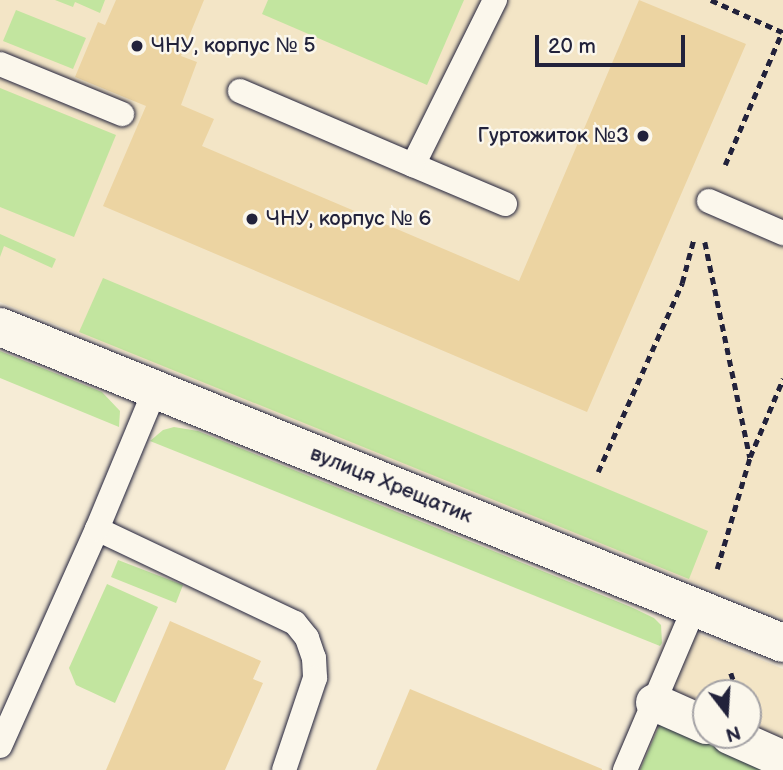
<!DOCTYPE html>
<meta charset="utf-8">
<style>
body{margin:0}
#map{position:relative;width:783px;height:770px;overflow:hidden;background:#f6ecd6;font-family:"Balsamiq Sans",sans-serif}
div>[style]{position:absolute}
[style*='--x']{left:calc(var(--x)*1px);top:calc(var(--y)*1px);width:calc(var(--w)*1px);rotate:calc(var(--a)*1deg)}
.built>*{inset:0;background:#f3e5c6}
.green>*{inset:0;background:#c2e59f}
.building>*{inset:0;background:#ecd4a2}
.path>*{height:4.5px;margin-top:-2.25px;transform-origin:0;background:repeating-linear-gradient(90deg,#22223b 0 7px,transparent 0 12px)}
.roads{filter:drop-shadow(0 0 2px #22223b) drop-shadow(0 0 2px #22223b)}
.service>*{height:24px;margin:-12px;padding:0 12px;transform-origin:12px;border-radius:12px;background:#fbf7ec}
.pedestrian>*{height:37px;margin:-18.5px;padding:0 18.5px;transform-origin:18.5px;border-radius:18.5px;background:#fbf7ec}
.tertiary>*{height:38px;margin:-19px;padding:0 19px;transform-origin:19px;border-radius:19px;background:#fbf7ec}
.dots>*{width:19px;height:19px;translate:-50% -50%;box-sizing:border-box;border:4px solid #fbf7ec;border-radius:50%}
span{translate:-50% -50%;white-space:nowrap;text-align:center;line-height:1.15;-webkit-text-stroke:5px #fbf7ec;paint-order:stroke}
.poi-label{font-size:21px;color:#22223b}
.left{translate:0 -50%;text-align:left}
.right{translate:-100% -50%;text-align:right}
.street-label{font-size:21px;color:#22223b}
.north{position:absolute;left:692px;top:679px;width:70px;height:70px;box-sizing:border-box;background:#fbf7ec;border:2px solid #a4a2a5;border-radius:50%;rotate:163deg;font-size:19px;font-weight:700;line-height:28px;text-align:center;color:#22223b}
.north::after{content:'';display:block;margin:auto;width:24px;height:32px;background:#22223b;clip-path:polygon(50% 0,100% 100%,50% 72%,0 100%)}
.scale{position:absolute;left:535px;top:35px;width:150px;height:32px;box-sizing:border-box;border:4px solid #22223b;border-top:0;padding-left:9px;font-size:21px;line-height:24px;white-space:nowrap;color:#22223b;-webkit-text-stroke:5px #fbf7ec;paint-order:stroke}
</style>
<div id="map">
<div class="built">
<div style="clip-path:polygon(0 0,783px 0,783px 619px,0 302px)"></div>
<div style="clip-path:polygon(evenodd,672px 623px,783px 669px,783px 770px,611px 770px,672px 623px,706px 693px,748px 693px,748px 735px,706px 735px,706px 693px)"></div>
</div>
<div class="green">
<div style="clip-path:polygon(55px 0,105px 0,100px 13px,75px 2px,73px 7px)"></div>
<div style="clip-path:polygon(268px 0,464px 0,427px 85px,262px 14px)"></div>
<div style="clip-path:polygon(16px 10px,86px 38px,73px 69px,3px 41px)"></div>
<div style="clip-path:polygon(0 88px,116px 135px,74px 237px,0 207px)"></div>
<div style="clip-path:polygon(0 234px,56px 259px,52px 268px,4px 246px,0 257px)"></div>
<div style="clip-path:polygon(103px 278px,708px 531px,689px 579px,79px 332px)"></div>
<div style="clip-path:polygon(0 351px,102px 392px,120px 411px,119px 427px,0 378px)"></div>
<div style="clip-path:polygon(174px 427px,198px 431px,631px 607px,654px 618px,661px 625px,662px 643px,660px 646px,150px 441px,163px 430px)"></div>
<div style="clip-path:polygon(118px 560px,183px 585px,176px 603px,111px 577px)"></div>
<div style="clip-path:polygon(107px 584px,158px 607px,115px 703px,76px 685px,69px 668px)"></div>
<div style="clip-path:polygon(663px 717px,782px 770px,640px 770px)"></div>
</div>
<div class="building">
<div style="clip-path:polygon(116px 0,204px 0,181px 56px,197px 62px,181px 105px,214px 119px,202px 146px,519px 281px,639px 0,746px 44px,587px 412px,103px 206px,146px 106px,75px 77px,98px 22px,105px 25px)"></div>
<div style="clip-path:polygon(170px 621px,261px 661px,253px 679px,263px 683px,225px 770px,106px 770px)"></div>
<div style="clip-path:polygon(410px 689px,602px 769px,602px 770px,376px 770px)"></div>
</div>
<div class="path">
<div style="--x:711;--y:0;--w:78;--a:24.3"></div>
<div style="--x:725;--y:165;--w:147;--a:-66.8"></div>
<div style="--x:705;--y:242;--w:220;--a:78.2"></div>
<div style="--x:598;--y:472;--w:207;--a:-66"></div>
<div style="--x:682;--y:283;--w:47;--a:-75.1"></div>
<div style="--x:717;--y:569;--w:117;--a:-73.6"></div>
<div style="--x:750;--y:457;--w:85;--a:-67.1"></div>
<div style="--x:731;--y:673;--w:19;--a:72"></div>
</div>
<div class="roads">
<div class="service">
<div style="--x:495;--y:0;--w:184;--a:116.4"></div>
<div style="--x:413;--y:165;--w:100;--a:23"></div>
<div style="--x:0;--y:64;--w:132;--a:22.3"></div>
<div style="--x:240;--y:91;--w:188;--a:23.2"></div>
<div style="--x:709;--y:201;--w:81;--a:23.4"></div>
<div style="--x:97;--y:529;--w:219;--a:25.4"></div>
<div style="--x:295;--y:623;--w:19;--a:51"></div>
<div style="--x:307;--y:638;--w:21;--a:71"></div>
<div style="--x:314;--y:658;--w:20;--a:87"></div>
<div style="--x:315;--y:678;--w:97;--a:108.6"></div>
<div style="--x:0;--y:746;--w:238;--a:-65.9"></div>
<div style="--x:97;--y:529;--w:151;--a:-67.4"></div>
<div style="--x:625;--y:770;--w:176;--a:-66.9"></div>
</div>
<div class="pedestrian">
<div style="--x:654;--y:702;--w:57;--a:23.9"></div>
<div style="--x:729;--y:735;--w:59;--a:24"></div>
</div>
<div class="tertiary">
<div style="--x:0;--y:327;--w:844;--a:21.98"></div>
</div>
</div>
<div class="dots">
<div style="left:137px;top:46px;background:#22223b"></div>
<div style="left:643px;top:136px;background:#22223b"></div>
<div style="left:252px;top:219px;background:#22223b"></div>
</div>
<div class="poi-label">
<span class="left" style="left:151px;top:46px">ЧНУ, корпус № 5</span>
<span class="right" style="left:629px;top:136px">Гуртожиток №3</span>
<span class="left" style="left:266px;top:219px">ЧНУ, корпус № 6</span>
</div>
<div class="street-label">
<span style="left:391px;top:485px;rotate:22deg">вулиця Хрещатик</span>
</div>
<div class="north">N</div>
<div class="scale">20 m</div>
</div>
